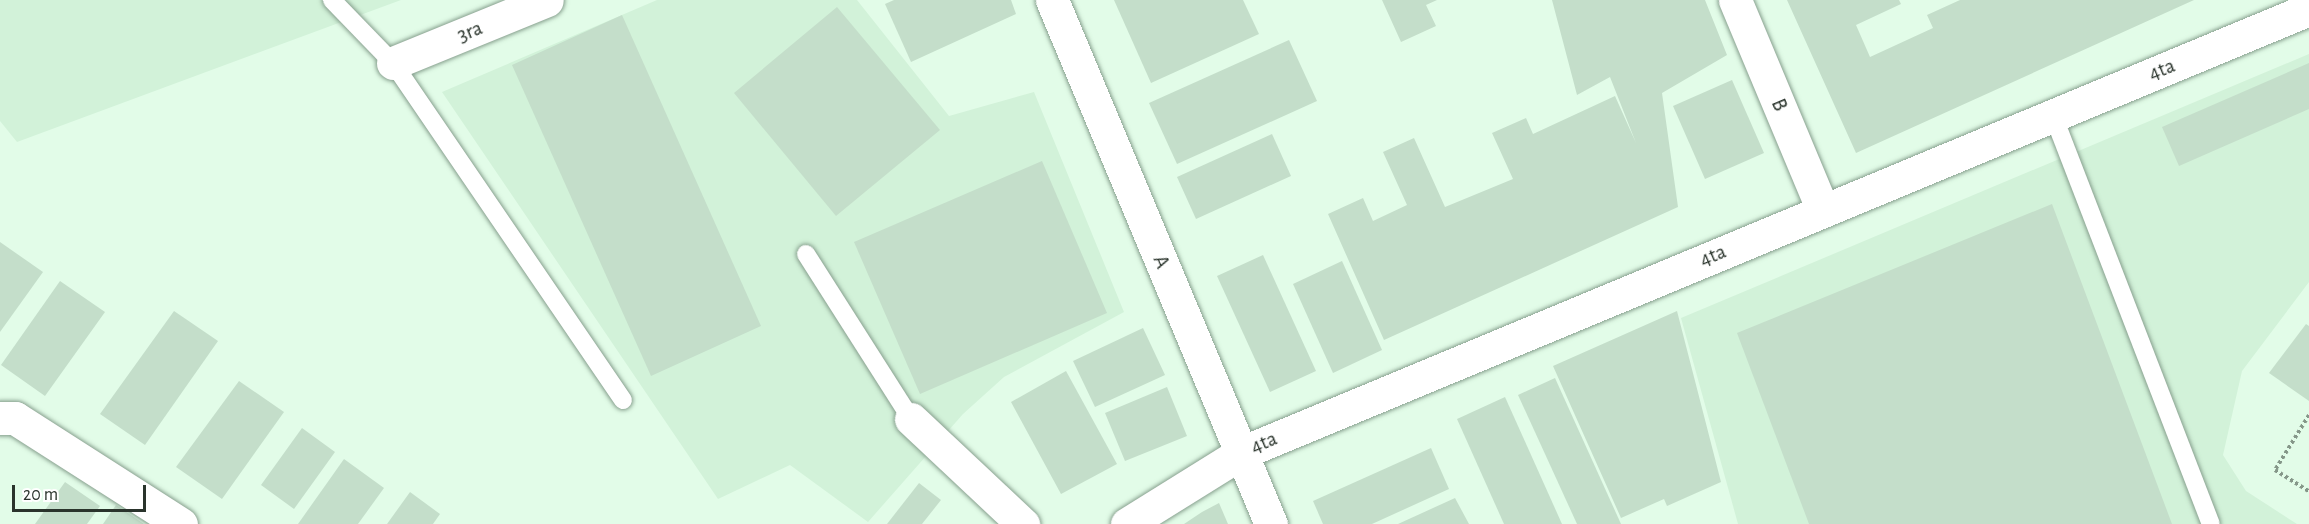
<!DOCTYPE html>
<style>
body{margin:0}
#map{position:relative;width:2309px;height:524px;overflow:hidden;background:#e2fce8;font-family:"Alegreya Sans",sans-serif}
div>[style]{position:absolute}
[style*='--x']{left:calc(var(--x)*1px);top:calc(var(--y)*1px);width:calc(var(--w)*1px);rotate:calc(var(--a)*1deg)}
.built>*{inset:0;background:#d2f2d9}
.building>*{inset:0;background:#c4deca}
.path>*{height:4px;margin-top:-2px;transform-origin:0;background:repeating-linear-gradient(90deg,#859789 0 3px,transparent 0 6px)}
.roads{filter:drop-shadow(0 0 2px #87a08e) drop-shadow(0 0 2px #87a08e)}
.lane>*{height:18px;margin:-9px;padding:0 9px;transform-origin:9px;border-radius:9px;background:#fff}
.street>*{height:33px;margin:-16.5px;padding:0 16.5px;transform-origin:16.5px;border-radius:16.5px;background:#fff}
.secondary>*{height:33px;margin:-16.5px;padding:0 16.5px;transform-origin:16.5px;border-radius:16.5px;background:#fff}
span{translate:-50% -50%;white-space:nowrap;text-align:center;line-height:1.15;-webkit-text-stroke:4.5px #fff;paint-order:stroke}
.street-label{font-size:21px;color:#2a342c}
.scale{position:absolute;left:12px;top:485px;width:134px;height:27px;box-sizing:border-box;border:3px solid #2a342c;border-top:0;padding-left:8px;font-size:18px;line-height:21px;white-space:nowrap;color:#2a342c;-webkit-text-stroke:4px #fff;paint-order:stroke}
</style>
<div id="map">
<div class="built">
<div style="clip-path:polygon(0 0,401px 0,17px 142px,0 121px)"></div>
<div style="clip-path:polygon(657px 0,857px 0,949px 116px,1034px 92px,1124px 312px,1004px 377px,963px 414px,868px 522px,790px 465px,718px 499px,442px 92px)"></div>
<div style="clip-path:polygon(2309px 54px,2309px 282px,2242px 371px,2223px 455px,2246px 491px,2297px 524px,1738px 524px,1681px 318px)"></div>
</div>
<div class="building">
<div style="clip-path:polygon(894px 0,1011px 0,1016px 14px,911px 62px,885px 4px)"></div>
<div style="clip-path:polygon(1114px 0,1243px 0,1259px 34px,1151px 83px)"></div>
<div style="clip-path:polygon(1382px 0,1437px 0,1426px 5px,1436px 26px,1401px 42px)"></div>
<div style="clip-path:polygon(1552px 0,1705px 0,1727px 55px,1662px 93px,1678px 207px,1384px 340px,1328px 214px,1363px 198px,1373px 221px,1407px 205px,1383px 152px,1414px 138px,1445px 207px,1513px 179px,1492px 133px,1526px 118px,1533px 134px,1615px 96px,1636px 143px,1610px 77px,1577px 95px)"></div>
<div style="clip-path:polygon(1787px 0,1899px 0,1901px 4px,1856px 25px,1870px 57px,1933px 28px,1927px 15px,1960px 0,2194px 0,1856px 153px)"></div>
<div style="clip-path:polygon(837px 7px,940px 130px,836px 216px,734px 93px)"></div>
<div style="clip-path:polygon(622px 15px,761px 326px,651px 376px,512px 65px)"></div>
<div style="clip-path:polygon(1289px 40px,1317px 101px,1177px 164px,1149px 103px)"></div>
<div style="clip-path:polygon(2309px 63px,2309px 109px,2179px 166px,2162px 127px)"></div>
<div style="clip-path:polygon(1732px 80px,1764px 153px,1705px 179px,1673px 106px)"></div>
<div style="clip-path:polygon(1272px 134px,1291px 176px,1196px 219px,1177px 177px)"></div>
<div style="clip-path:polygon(1042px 161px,1107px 313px,920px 394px,854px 242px)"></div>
<div style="clip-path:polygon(2052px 204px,2172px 524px,1809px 524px,1737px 333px)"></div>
<div style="clip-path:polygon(0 242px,43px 272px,0 332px)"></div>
<div style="clip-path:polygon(1263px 255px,1316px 371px,1270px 392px,1217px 276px)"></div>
<div style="clip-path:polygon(1342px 261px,1382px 350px,1333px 373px,1293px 284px)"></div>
<div style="clip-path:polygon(60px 281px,105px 312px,45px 396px,1px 365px)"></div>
<div style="clip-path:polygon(174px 311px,218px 341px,145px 445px,100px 414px)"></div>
<div style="clip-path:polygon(1677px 311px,1721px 482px,1667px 506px,1664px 499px,1621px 518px,1553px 366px)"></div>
<div style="clip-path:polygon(2306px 324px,2309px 326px,2309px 401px,2269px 373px)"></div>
<div style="clip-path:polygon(1143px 328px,1165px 375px,1095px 407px,1073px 361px)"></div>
<div style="clip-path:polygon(1066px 371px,1117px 464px,1061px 494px,1011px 402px)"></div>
<div style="clip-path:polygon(1555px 378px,1621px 524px,1577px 524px,1518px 395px)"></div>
<div style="clip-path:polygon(239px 381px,284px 412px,222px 499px,176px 467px)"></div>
<div style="clip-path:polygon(1167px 387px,1187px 436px,1125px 461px,1105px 413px)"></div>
<div style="clip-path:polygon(1505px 397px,1562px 524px,1504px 524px,1457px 419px)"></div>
<div style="clip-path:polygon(302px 428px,335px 452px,294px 509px,261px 485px)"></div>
<div style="clip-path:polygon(1431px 448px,1449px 489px,1372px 524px,1323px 524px,1313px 501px)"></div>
<div style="clip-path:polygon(344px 459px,384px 488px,358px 524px,298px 524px)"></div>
<div style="clip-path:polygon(65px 482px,100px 506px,87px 524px,35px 524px)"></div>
<div style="clip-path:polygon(919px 483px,941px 500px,922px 524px,887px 524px)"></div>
<div style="clip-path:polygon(410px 492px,440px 514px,433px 524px,387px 524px)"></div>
<div style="clip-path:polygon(1455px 498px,1469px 524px,1398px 524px)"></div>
<div style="clip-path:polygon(1219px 503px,1228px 524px,1184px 524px,1202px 512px)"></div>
<div style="clip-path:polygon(116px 505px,144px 524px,103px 524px)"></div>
</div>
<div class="path">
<div style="--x:2309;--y:415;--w:65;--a:121.7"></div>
<div style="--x:2275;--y:470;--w:40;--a:32"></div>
</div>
<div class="roads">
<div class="lane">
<div style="--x:332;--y:0;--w:88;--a:45.9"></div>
<div style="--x:393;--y:63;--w:408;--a:55.7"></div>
<div style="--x:2053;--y:115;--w:438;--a:68.9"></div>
<div style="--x:806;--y:254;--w:196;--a:57.5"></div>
</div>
<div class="street">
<div style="--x:1735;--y:0;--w:228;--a:67.3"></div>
<div style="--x:393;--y:63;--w:166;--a:-22.2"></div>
<div style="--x:0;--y:418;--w:15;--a:0"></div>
<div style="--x:15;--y:418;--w:197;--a:32.6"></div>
<div style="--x:911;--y:419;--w:154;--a:43.2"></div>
<div style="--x:1127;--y:524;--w:134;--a:-31.9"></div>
<div style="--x:1241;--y:453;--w:1157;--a:-22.57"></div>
</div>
<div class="secondary">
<div style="--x:1052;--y:0;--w:568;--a:67.32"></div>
</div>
</div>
<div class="street-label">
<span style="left:470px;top:32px;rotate:-22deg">3ra</span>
<span style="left:2162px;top:70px;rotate:-22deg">4ta</span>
<span style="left:1779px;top:105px;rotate:67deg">B</span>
<span style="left:1713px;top:256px;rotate:-23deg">4ta</span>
<span style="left:1161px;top:262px;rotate:67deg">A</span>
<span style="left:1264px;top:443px;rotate:-23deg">4ta</span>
</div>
<div class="scale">20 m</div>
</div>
